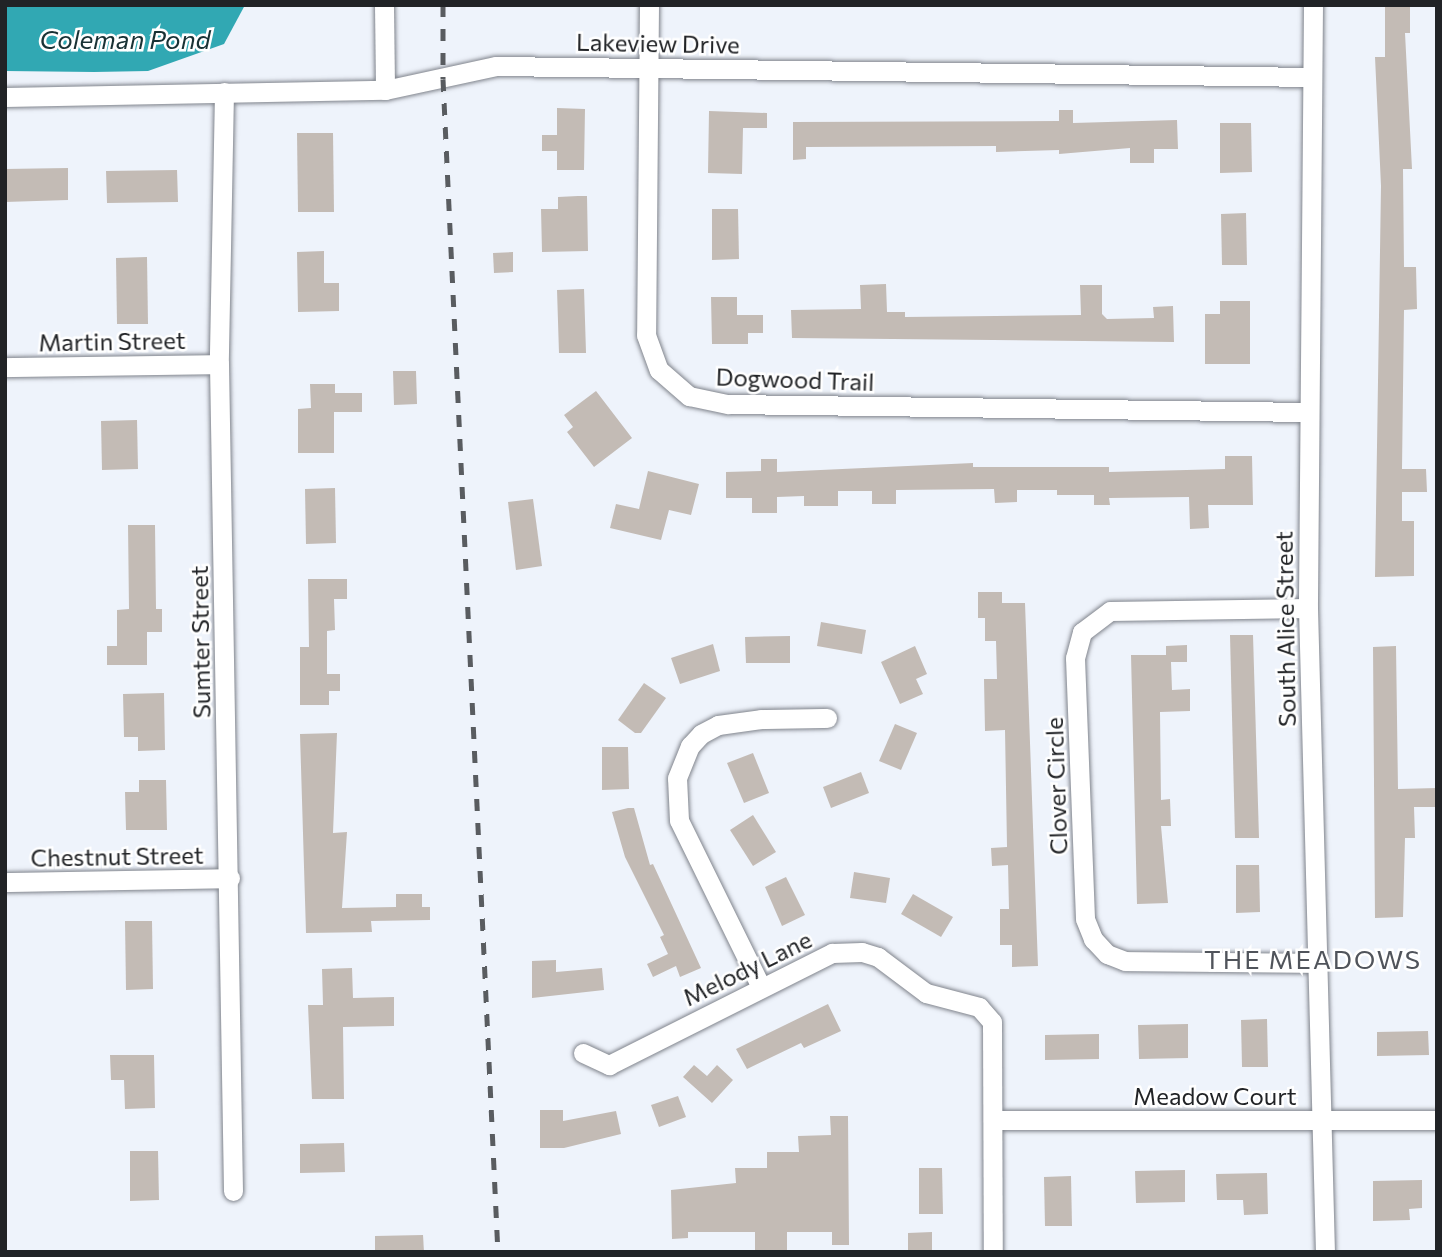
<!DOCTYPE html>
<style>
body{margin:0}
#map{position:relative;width:1442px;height:1257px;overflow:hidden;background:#eef3fb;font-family:Commissioner,sans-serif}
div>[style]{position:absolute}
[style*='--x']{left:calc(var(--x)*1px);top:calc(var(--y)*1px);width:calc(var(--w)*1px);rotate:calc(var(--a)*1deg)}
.water>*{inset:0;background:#31a8b3}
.building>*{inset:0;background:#c3bbb5}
.roads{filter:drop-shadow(0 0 2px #80848c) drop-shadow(0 0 2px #80848c)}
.minor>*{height:19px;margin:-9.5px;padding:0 9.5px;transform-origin:9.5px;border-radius:9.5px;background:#fff}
.rail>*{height:5px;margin-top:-2.5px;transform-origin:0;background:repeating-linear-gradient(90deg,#595c60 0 12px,transparent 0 24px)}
span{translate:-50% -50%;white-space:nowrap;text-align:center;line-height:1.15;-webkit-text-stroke:5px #fff;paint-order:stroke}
.street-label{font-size:24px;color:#212326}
.water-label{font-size:26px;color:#193235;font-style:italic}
.neighbourhood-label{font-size:26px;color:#50545b;letter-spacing:2px}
.frame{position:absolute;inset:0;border:7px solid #212326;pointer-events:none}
</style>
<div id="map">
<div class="water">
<div style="clip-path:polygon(5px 5px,245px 5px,224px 44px,148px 71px,94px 72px,5px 71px)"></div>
</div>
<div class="building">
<div style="clip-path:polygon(1385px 5px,1410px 5px,1410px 33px,1405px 33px,1412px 169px,1403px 169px,1404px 267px,1416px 267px,1417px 309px,1404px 310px,1402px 469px,1426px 469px,1427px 492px,1402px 492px,1402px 521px,1414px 521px,1414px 576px,1375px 577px,1381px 186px,1375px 57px,1385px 57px)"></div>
<div style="clip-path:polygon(557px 108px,585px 109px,584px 170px,557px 170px,557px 151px,542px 151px,542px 135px,557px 135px)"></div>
<div style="clip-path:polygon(1059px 110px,1073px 110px,1073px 123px,1177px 120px,1178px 149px,1154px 149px,1154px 163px,1130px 163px,1130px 148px,1059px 154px,1059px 150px,996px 152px,996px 146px,806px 147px,806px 159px,793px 160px,793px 122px,1059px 121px)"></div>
<div style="clip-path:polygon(709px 111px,767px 113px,767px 128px,743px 128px,742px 174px,708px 173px)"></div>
<div style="clip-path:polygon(1220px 123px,1251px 123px,1252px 172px,1220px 173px)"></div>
<div style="clip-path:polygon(297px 133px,333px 133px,334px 212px,298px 212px)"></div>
<div style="clip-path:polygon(68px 168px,68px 200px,5px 202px,5px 169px)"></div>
<div style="clip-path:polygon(177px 170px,178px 202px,107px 203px,106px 171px)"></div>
<div style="clip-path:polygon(578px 196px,587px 196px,588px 251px,542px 252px,541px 209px,558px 209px,558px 197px)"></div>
<div style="clip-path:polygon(712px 209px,738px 209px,739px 259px,712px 260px)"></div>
<div style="clip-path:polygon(1246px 213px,1247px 265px,1222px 265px,1221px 214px)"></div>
<div style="clip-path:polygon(324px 251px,324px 283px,339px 283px,339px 311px,298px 312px,297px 252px)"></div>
<div style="clip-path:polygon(513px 252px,513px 272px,494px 273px,493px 253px)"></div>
<div style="clip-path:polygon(147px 257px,148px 324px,117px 324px,116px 258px)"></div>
<div style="clip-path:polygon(886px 284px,887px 312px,905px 312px,905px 317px,1081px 315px,1080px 285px,1102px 285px,1102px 314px,1107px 319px,1154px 318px,1153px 307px,1173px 306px,1174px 342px,792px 338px,791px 310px,861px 309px,860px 285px)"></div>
<div style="clip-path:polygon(584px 289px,586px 353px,559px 353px,557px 290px)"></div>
<div style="clip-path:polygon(711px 297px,737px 297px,737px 315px,763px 315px,763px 333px,748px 333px,748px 344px,712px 344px)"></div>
<div style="clip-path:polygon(1220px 301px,1250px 301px,1250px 364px,1205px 364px,1205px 314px,1220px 314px)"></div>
<div style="clip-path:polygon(393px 371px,416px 371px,417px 404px,394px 405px)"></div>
<div style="clip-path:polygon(310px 384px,335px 384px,335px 393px,362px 393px,362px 412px,334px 412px,334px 453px,298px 453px,298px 409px,311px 408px)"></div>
<div style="clip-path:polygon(596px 391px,632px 438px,594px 467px,567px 432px,573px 427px,564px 415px)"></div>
<div style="clip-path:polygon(137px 420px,138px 469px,102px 470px,101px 421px)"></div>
<div style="clip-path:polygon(1225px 456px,1252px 456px,1253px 505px,1208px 505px,1209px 528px,1190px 529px,1189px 497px,1109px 498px,1110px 505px,1094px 505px,1094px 495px,1057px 495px,1057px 490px,1017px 490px,1017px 502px,995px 503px,994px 489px,896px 490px,896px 504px,872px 504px,872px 491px,838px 491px,838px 506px,804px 506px,804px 496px,777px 497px,777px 513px,752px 513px,752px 498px,726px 498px,726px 472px,761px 471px,761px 459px,777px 459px,777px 472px,973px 463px,973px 467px,1109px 467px,1109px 472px,1225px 469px)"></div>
<div style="clip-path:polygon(648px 471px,699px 484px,691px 515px,669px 510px,661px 540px,610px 528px,616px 504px,639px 509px)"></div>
<div style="clip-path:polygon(335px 488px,336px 543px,306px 544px,305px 489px)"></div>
<div style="clip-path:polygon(533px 499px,542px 566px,516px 570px,508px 502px)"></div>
<div style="clip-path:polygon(128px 525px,155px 525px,156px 609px,162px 609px,162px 632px,147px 632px,147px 665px,107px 665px,107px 646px,117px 646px,117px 610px,129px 609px)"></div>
<div style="clip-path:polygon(308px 579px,347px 579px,347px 599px,334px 599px,335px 630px,327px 631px,327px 674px,340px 674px,340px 691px,329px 691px,329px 705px,300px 705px,300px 647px,309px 647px)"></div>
<div style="clip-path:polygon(978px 592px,1002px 592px,1002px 603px,1025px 603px,1038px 966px,1012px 967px,1012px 945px,1000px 945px,1000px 909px,1009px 909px,1008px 865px,992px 866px,991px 848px,1007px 847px,1005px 730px,985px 731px,984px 679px,997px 679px,996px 641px,985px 641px,985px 618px,978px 618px)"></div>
<div style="clip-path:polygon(821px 622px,866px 630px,862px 654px,817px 646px)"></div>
<div style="clip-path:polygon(1230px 635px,1253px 635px,1259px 838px,1235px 838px)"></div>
<div style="clip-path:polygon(790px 636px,790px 663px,746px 663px,745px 637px)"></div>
<div style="clip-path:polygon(713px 644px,720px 671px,680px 684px,671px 658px)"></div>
<div style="clip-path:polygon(1187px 645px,1187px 662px,1171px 662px,1172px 690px,1190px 689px,1190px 711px,1160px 712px,1161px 800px,1170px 799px,1171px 826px,1161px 826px,1168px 903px,1137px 904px,1131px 655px,1166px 655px,1166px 646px)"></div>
<div style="clip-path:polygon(915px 646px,927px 674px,916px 679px,923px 694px,900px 704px,881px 662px)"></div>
<div style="clip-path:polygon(1396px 646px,1398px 789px,1437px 788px,1437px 807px,1414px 807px,1415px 838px,1405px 838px,1403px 917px,1375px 918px,1373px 647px)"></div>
<div style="clip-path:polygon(644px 683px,666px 698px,641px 733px,635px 733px,618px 720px)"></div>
<div style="clip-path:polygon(164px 693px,165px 750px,138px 751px,138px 737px,124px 737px,123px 694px)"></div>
<div style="clip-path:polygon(895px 724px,917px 733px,901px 770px,879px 761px)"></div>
<div style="clip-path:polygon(337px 733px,333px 833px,347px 832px,342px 908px,396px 907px,396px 894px,422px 894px,422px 907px,430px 907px,430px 920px,371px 921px,372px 932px,306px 933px,300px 734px)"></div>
<div style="clip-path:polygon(602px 747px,628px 747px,629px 789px,602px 790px)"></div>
<div style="clip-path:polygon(753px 753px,769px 793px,744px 803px,727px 763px)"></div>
<div style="clip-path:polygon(861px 772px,869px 793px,831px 808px,823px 787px)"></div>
<div style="clip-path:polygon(139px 780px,166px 780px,167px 830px,126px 830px,125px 792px,139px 792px)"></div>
<div style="clip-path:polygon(628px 808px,634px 808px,650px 865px,653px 864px,701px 968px,680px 977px,676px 966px,653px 977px,647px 964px,668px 954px,660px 937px,664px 935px,625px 857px,612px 812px)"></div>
<div style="clip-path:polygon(753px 815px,776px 852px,753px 866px,730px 830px)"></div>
<div style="clip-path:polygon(1236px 865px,1259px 865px,1260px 912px,1236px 913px)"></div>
<div style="clip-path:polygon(854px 872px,890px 878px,886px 903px,850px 898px)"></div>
<div style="clip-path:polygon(786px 877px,805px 915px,782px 926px,765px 887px)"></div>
<div style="clip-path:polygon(913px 894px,953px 917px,941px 937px,901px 914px)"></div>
<div style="clip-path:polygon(125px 921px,152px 921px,153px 989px,126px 990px)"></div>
<div style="clip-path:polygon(556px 960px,556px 972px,602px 968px,604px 990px,532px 998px,532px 961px)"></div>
<div style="clip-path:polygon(352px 968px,353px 998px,394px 997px,394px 1026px,343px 1027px,344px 1099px,312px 1099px,308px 1005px,323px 1005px,322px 969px)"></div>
<div style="clip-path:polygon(828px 1004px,841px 1031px,804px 1048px,801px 1043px,747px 1069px,736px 1049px)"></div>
<div style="clip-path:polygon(1267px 1019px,1268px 1067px,1242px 1067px,1241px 1020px)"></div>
<div style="clip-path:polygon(1188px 1024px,1188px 1058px,1139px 1059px,1138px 1025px)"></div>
<div style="clip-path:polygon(1428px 1031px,1429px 1055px,1377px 1056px,1377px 1032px)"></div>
<div style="clip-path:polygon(1099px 1034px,1099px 1059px,1045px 1060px,1045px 1035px)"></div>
<div style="clip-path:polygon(110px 1055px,154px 1055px,155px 1108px,125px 1109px,124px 1080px,111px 1080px)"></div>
<div style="clip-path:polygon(694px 1065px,707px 1076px,717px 1065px,733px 1080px,712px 1103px,683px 1077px)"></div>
<div style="clip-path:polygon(678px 1096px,686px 1117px,659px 1127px,651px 1105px)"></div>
<div style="clip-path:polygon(540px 1110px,563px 1110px,563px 1121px,616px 1111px,621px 1134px,564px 1148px,540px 1148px)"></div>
<div style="clip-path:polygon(830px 1116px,848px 1116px,849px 1245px,832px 1245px,832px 1232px,787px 1232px,787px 1252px,755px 1252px,755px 1232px,688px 1232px,688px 1238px,672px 1239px,671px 1190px,736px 1183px,735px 1168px,767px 1168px,767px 1152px,799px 1152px,798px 1136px,831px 1135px)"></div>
<div style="clip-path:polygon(344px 1143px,345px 1172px,300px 1173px,300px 1144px)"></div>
<div style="clip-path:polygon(130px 1151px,158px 1151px,159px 1200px,130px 1201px)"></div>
<div style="clip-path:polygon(919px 1168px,942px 1168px,943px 1214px,919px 1214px)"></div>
<div style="clip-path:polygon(1185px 1170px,1185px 1202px,1136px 1203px,1135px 1171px)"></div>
<div style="clip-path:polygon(1267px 1173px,1268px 1214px,1244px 1215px,1243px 1200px,1217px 1200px,1216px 1174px)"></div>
<div style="clip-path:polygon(1071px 1176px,1072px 1226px,1045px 1226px,1044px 1177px)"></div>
<div style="clip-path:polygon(1422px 1180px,1422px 1208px,1409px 1209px,1410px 1220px,1373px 1221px,1373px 1181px)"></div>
<div style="clip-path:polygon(932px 1232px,932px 1252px,908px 1252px,908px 1233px)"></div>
<div style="clip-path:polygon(423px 1235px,424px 1252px,375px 1252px,375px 1236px)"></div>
</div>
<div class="roads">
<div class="minor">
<div style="--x:384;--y:5;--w:85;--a:89.3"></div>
<div style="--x:649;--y:5;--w:330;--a:90.5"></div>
<div style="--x:646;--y:335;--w:37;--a:70"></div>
<div style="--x:659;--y:370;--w:40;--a:41"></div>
<div style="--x:689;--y:396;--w:40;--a:12"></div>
<div style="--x:728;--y:404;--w:580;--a:0.79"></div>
<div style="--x:1313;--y:5;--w:603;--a:90.48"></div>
<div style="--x:1308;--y:608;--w:644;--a:88.49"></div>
<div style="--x:224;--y:92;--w:272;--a:91.1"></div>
<div style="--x:219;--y:364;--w:827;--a:89.03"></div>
<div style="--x:5;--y:97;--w:380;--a:-1.1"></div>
<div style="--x:385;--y:90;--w:114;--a:-12.2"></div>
<div style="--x:496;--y:66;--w:816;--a:0.77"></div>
<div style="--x:5;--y:367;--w:214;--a:-0.8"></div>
<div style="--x:1308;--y:608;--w:198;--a:179.1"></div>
<div style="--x:1110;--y:611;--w:35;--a:143"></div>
<div style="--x:1082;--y:632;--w:27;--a:105"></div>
<div style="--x:1075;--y:658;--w:261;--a:87.8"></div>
<div style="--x:1085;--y:919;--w:22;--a:68"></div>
<div style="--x:1093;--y:939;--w:21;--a:47"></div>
<div style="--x:1107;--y:954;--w:19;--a:21"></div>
<div style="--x:1125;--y:961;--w:192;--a:0.6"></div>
<div style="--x:5;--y:882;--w:225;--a:-1"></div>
<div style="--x:761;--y:987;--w:186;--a:-116.2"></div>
<div style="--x:679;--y:820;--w:42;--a:-92.7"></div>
<div style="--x:677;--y:778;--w:35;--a:-68"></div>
<div style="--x:690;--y:746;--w:16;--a:-47"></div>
<div style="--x:701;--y:734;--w:19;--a:-28"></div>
<div style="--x:718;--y:725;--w:43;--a:-7.9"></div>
<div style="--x:761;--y:719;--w:66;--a:-0.9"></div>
<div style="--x:583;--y:1053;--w:29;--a:25"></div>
<div style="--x:609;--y:1065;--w:250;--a:-26.7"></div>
<div style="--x:832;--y:953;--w:30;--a:-2"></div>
<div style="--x:862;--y:952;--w:17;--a:17"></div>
<div style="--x:878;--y:957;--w:60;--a:36.9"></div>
<div style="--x:926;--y:993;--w:55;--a:14.8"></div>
<div style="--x:979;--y:1007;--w:20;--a:49"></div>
<div style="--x:992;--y:1022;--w:230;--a:89.8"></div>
<div style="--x:993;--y:1120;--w:444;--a:0"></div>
</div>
</div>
<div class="rail">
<div style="--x:443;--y:5;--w:74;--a:90"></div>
<div style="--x:443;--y:79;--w:1174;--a:87.32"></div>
</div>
<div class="street-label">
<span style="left:658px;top:43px;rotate:1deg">Lakeview Drive</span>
<span style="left:112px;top:341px;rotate:-1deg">Martin Street</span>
<span style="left:795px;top:379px;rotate:2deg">Dogwood Trail</span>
<span style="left:1285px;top:629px;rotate:-91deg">South Alice Street</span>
<span style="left:200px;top:642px;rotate:-91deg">Sumter Street</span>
<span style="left:1056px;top:786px;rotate:-92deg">Clover Circle</span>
<span style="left:117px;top:856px;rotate:-1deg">Chestnut Street</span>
<span style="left:747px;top:968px;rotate:-26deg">Melody Lane</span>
<span style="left:1215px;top:1096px">Meadow Court</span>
</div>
<div class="water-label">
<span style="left:125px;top:39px">Coleman Pond</span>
</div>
<div class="neighbourhood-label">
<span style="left:1313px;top:959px">THE MEADOWS</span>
</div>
<div class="frame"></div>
</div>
